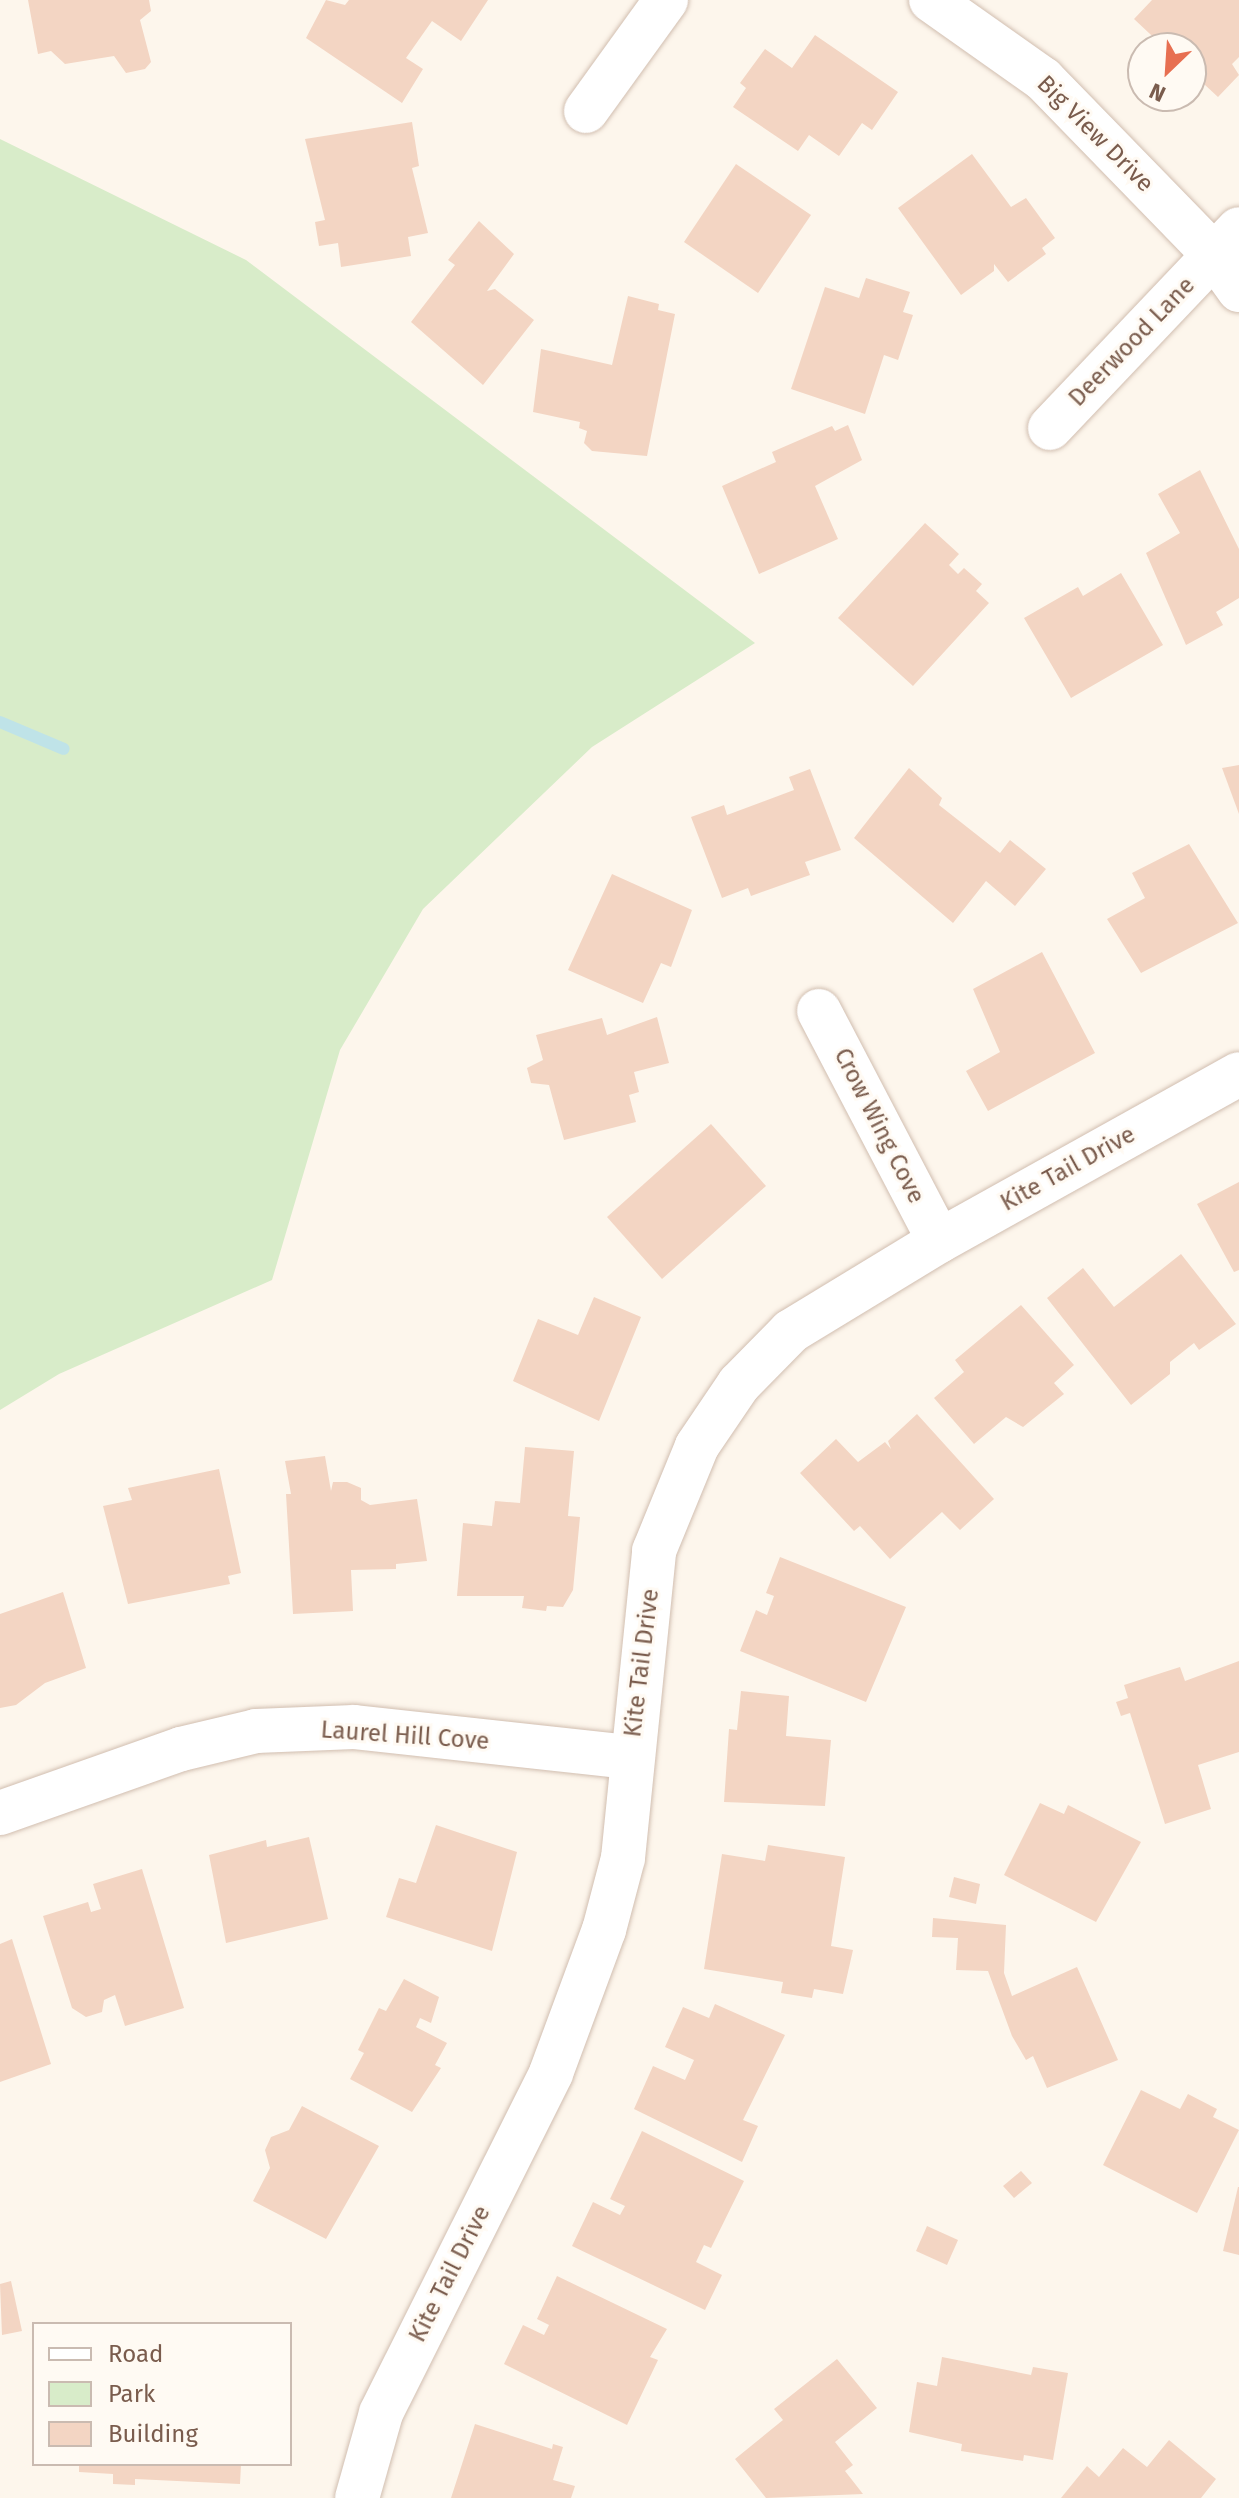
<!DOCTYPE html>
<style>
body{margin:0}
#map{position:relative;width:1239px;height:2498px;overflow:hidden;background:#fdf6ec;font-family:"Fira Sans",sans-serif}
div>[style]{position:absolute}
[style*='--x']{left:calc(var(--x)*1px);top:calc(var(--y)*1px);width:calc(var(--w)*1px);rotate:calc(var(--a)*1deg)}
.green>*{inset:0;background:#d8ecc9}
.stream>*{height:12px;margin:-6px;padding:0 6px;transform-origin:6px;border-radius:6px;background:#bfe3e8}
.building>*{inset:0;background:#f3d5c3}
.roads{filter:drop-shadow(0 0 2px #d1beb0) drop-shadow(0 0 2px #d1beb0)}
.street>*{height:44px;margin:-22px;padding:0 22px;transform-origin:22px;border-radius:22px;background:#fff}
.secondary>*{height:44px;margin:-22px;padding:0 22px;transform-origin:22px;border-radius:22px;background:#fff}
span{translate:-50% -50%;white-space:nowrap;text-align:center;line-height:1.15;-webkit-text-stroke:6px #fffaf3;paint-order:stroke}
.street-label{font-size:24px;color:#7a5c4d}
.legend{position:absolute;left:32px;top:2322px;width:260px;height:144px;box-sizing:border-box;background:#fffaf3;border:2px solid #cabbb1;margin:0;padding:10px 14px;list-style:none;font-size:24px;color:#7a5c4d}
.legend li{display:flex;align-items:center;gap:16px;height:40px}
.legend b{width:40px;border:2px solid #cabbb1}
.north{position:absolute;left:1127px;top:32px;width:80px;height:80px;box-sizing:border-box;background:#fffaf3;border:2px solid #cabbb1;border-radius:50%;rotate:205deg;font-size:22px;font-weight:700;line-height:32px;text-align:center;color:#7a5c4d}
.north::after{content:'';display:block;margin:auto;width:28px;height:36px;background:#e76f51;clip-path:polygon(50% 0,100% 100%,50% 72%,0 100%)}
</style>
<div id="map">
<div class="green">
<div style="clip-path:polygon(0 139px,246px 260px,755px 643px,592px 747px,423px 909px,340px 1050px,272px 1280px,59px 1374px,0 1410px)"></div>
</div>
<div class="stream">
<div style="--x:0;--y:722;--w:69;--a:22.9"></div>
</div>
<div class="building">
<div style="clip-path:polygon(28px 0,149px 0,151px 11px,140px 20px,151px 62px,145px 69px,126px 73px,114px 56px,65px 64px,51px 51px,38px 54px)"></div>
<div style="clip-path:polygon(326px 0,345px 5px,349px 0,488px 0,461px 41px,432px 21px,406px 58px,423px 69px,402px 103px,306px 38px)"></div>
<div style="clip-path:polygon(1152px 0,1239px 0,1239px 57px,1232px 64px,1239px 75px,1218px 97px,1191px 72px,1191px 48px,1165px 48px,1134px 19px)"></div>
<div style="clip-path:polygon(815px 35px,898px 92px,872px 130px,862px 123px,839px 156px,809px 135px,798px 151px,733px 107px,746px 88px,740px 83px,765px 49px,792px 68px)"></div>
<div style="clip-path:polygon(412px 122px,419px 166px,412px 168px,428px 233px,408px 237px,411px 256px,341px 267px,338px 243px,319px 246px,315px 222px,325px 220px,305px 139px)"></div>
<div style="clip-path:polygon(972px 154px,1011px 207px,1026px 198px,1055px 238px,1042px 248px,1046px 254px,1008px 282px,994px 264px,994px 271px,961px 295px,898px 208px)"></div>
<div style="clip-path:polygon(736px 164px,811px 215px,758px 293px,684px 242px)"></div>
<div style="clip-path:polygon(479px 221px,514px 254px,487px 291px,495px 289px,534px 320px,483px 385px,411px 322px,455px 265px,448px 260px)"></div>
<div style="clip-path:polygon(866px 278px,910px 292px,903px 312px,913px 315px,898px 360px,884px 355px,865px 414px,791px 389px,825px 287px,859px 298px)"></div>
<div style="clip-path:polygon(628px 296px,659px 304px,658px 310px,675px 314px,647px 456px,592px 451px,584px 443px,587px 431px,579px 428px,580px 422px,533px 412px,541px 349px,612px 365px)"></div>
<div style="clip-path:polygon(848px 425px,862px 460px,815px 486px,838px 539px,759px 574px,722px 486px,776px 462px,772px 452px,832px 426px,835px 431px)"></div>
<div style="clip-path:polygon(1200px 470px,1239px 549px,1239px 598px,1216px 612px,1223px 625px,1186px 645px,1146px 553px,1180px 533px,1158px 494px)"></div>
<div style="clip-path:polygon(925px 523px,959px 554px,949px 565px,958px 574px,964px 568px,982px 584px,976px 591px,989px 603px,913px 686px,838px 618px)"></div>
<div style="clip-path:polygon(1121px 573px,1163px 645px,1071px 698px,1024px 618px,1078px 587px,1083px 596px)"></div>
<div style="clip-path:polygon(1239px 765px,1239px 814px,1222px 768px)"></div>
<div style="clip-path:polygon(909px 768px,942px 798px,939px 805px,1000px 853px,1010px 840px,1046px 869px,1015px 906px,986px 881px,953px 923px,854px 838px)"></div>
<div style="clip-path:polygon(810px 769px,841px 850px,805px 862px,810px 875px,751px 896px,748px 888px,722px 898px,691px 817px,724px 805px,727px 815px,794px 790px,789px 777px)"></div>
<div style="clip-path:polygon(1189px 844px,1238px 923px,1141px 973px,1107px 919px,1145px 898px,1132px 873px)"></div>
<div style="clip-path:polygon(612px 874px,692px 910px,671px 967px,661px 963px,643px 1003px,568px 970px)"></div>
<div style="clip-path:polygon(1042px 952px,1095px 1053px,988px 1111px,966px 1071px,1000px 1052px,973px 989px)"></div>
<div style="clip-path:polygon(657px 1017px,669px 1063px,634px 1072px,639px 1092px,629px 1095px,636px 1122px,564px 1140px,549px 1085px,531px 1083px,527px 1068px,543px 1060px,536px 1035px,602px 1018px,607px 1035px)"></div>
<div style="clip-path:polygon(711px 1124px,766px 1186px,662px 1279px,607px 1217px)"></div>
<div style="clip-path:polygon(1239px 1182px,1239px 1270px,1234px 1272px,1197px 1204px)"></div>
<div style="clip-path:polygon(1181px 1254px,1236px 1324px,1199px 1350px,1194px 1343px,1170px 1362px,1170px 1374px,1131px 1405px,1047px 1298px,1083px 1268px,1114px 1307px)"></div>
<div style="clip-path:polygon(594px 1297px,641px 1317px,599px 1421px,513px 1381px,538px 1319px,578px 1335px)"></div>
<div style="clip-path:polygon(1021px 1305px,1074px 1365px,1054px 1383px,1064px 1394px,1054px 1402px,1023px 1427px,1006px 1417px,974px 1444px,934px 1398px,964px 1372px,955px 1360px)"></div>
<div style="clip-path:polygon(917px 1414px,994px 1499px,960px 1530px,942px 1512px,890px 1559px,860px 1526px,854px 1531px,800px 1473px,836px 1439px,858px 1462px,885px 1442px,891px 1449px,888px 1441px)"></div>
<div style="clip-path:polygon(525px 1447px,574px 1451px,568px 1516px,580px 1517px,573px 1590px,563px 1607px,547px 1606px,546px 1611px,522px 1608px,524px 1596px,457px 1596px,463px 1523px,492px 1526px,495px 1501px,520px 1503px)"></div>
<div style="clip-path:polygon(325px 1456px,331px 1491px,333px 1482px,347px 1482px,361px 1488px,361px 1500px,370px 1505px,417px 1499px,427px 1561px,396px 1564px,396px 1569px,351px 1570px,353px 1611px,293px 1614px,286px 1494px,291px 1494px,285px 1461px)"></div>
<div style="clip-path:polygon(219px 1469px,241px 1573px,228px 1576px,230px 1584px,128px 1604px,103px 1506px,132px 1500px,128px 1488px)"></div>
<div style="clip-path:polygon(780px 1557px,906px 1607px,866px 1702px,740px 1651px,756px 1610px,767px 1615px,774px 1596px,766px 1593px)"></div>
<div style="clip-path:polygon(63px 1592px,86px 1668px,45px 1683px,16px 1705px,0 1708px,0 1614px)"></div>
<div style="clip-path:polygon(1239px 1661px,1239px 1752px,1198px 1765px,1211px 1809px,1165px 1824px,1130px 1713px,1121px 1716px,1116px 1702px,1128px 1698px,1124px 1685px,1180px 1667px,1185px 1681px)"></div>
<div style="clip-path:polygon(741px 1691px,789px 1696px,786px 1736px,831px 1740px,825px 1806px,724px 1802px,729px 1729px,737px 1730px)"></div>
<div style="clip-path:polygon(1040px 1803px,1064px 1814px,1068px 1805px,1141px 1842px,1096px 1922px,1004px 1875px)"></div>
<div style="clip-path:polygon(436px 1825px,517px 1852px,492px 1951px,386px 1917px,399px 1878px,416px 1883px)"></div>
<div style="clip-path:polygon(309px 1837px,328px 1919px,226px 1943px,209px 1855px,266px 1840px,267px 1847px)"></div>
<div style="clip-path:polygon(768px 1845px,845px 1857px,831px 1946px,853px 1950px,843px 1994px,814px 1989px,812px 1998px,781px 1993px,783px 1982px,704px 1969px,722px 1854px,765px 1861px)"></div>
<div style="clip-path:polygon(142px 1869px,184px 2008px,125px 2026px,115px 1995px,104px 2000px,102px 2012px,86px 2017px,72px 2008px,43px 1916px,88px 1902px,91px 1912px,101px 1909px,93px 1884px)"></div>
<div style="clip-path:polygon(954px 1877px,980px 1884px,976px 1904px,949px 1897px)"></div>
<div style="clip-path:polygon(933px 1918px,1006px 1925px,1004px 1973px,1012px 1996px,1077px 1967px,1118px 2060px,1047px 2088px,1033px 2056px,1026px 2060px,1012px 2036px,988px 1971px,956px 1970px,958px 1938px,932px 1937px)"></div>
<div style="clip-path:polygon(12px 1939px,51px 2064px,0 2082px,0 1944px)"></div>
<div style="clip-path:polygon(404px 1979px,439px 1997px,431px 2023px,420px 2018px,416px 2027px,447px 2043px,435px 2065px,441px 2068px,412px 2112px,350px 2079px,364px 2053px,358px 2050px,379px 2008px,386px 2011px)"></div>
<div style="clip-path:polygon(715px 2004px,785px 2035px,743px 2120px,758px 2126px,742px 2162px,634px 2109px,653px 2066px,685px 2080px,694px 2060px,665px 2047px,683px 2007px,709px 2018px)"></div>
<div style="clip-path:polygon(1141px 2090px,1180px 2109px,1188px 2094px,1217px 2109px,1213px 2117px,1239px 2130px,1197px 2213px,1103px 2165px)"></div>
<div style="clip-path:polygon(302px 2106px,379px 2146px,326px 2239px,253px 2201px,270px 2168px,265px 2150px,271px 2137px,289px 2130px)"></div>
<div style="clip-path:polygon(642px 2131px,744px 2181px,711px 2248px,704px 2245px,696px 2262px,722px 2275px,705px 2310px,572px 2246px,593px 2202px,620px 2215px,625px 2206px,610px 2199px)"></div>
<div style="clip-path:polygon(1021px 2171px,1032px 2183px,1014px 2198px,1003px 2186px)"></div>
<div style="clip-path:polygon(1238px 2187px,1239px 2187px,1239px 2255px,1223px 2251px)"></div>
<div style="clip-path:polygon(927px 2226px,958px 2240px,947px 2265px,916px 2251px)"></div>
<div style="clip-path:polygon(557px 2276px,667px 2329px,650px 2357px,658px 2360px,627px 2425px,504px 2364px,523px 2325px,544px 2335px,549px 2325px,537px 2319px)"></div>
<div style="clip-path:polygon(11px 2281px,22px 2331px,2px 2335px,0 2284px)"></div>
<div style="clip-path:polygon(942px 2357px,1031px 2375px,1033px 2367px,1068px 2373px,1053px 2460px,1024px 2455px,1023px 2461px,961px 2451px,962px 2444px,909px 2432px,917px 2382px,937px 2386px)"></div>
<div style="clip-path:polygon(837px 2359px,877px 2408px,835px 2442px,853px 2465px,845px 2471px,863px 2494px,766px 2498px,735px 2459px,783px 2420px,774px 2409px)"></div>
<div style="clip-path:polygon(475px 2424px,552px 2449px,553px 2444px,563px 2447px,553px 2480px,575px 2486px,571px 2498px,451px 2498px)"></div>
<div style="clip-path:polygon(1169px 2440px,1216px 2479px,1201px 2498px,1061px 2498px,1087px 2466px,1099px 2477px,1123px 2448px,1147px 2467px)"></div>
<div style="clip-path:polygon(79px 2464px,241px 2464px,240px 2484px,135px 2479px,135px 2485px,113px 2484px,113px 2474px,79px 2472px)"></div>
</div>
<div class="roads">
<div class="street">
<div style="--x:586;--y:111;--w:137;--a:-54.2"></div>
<div style="--x:1050;--y:428;--w:274;--a:-46.5"></div>
<div style="--x:819;--y:1011;--w:259;--a:62.4"></div>
<div style="--x:0;--y:1813;--w:192;--a:-19.5"></div>
<div style="--x:181;--y:1749;--w:77;--a:-13.5"></div>
<div style="--x:256;--y:1731;--w:98;--a:-2.3"></div>
<div style="--x:354;--y:1727;--w:279;--a:6.2"></div>
<div style="--x:357;--y:2498;--w:88;--a:-74.2"></div>
<div style="--x:381;--y:2413;--w:380;--a:-63.4"></div>
<div style="--x:551;--y:2073;--w:153;--a:-69.7"></div>
<div style="--x:604;--y:1930;--w:74;--a:-75.2"></div>
<div style="--x:623;--y:1858;--w:309;--a:-84.2"></div>
<div style="--x:654;--y:1551;--w:113;--a:-67.7"></div>
<div style="--x:697;--y:1446;--w:75;--a:-55.9"></div>
<div style="--x:739;--y:1384;--w:74;--a:-45.5"></div>
<div style="--x:791;--y:1331;--w:173;--a:-31.3"></div>
<div style="--x:939;--y:1241;--w:343;--a:-29.1"></div>
</div>
<div class="secondary">
<div style="--x:931;--y:0;--w:137;--a:35.2"></div>
<div style="--x:1043;--y:79;--w:245;--a:45.8"></div>
<div style="--x:1214;--y:255;--w:43;--a:54.5"></div>
</div>
</div>
<div class="street-label">
<span style="left:1095px;top:134px;rotate:45deg">Big View Drive</span>
<span style="left:1132px;top:342px;rotate:-46deg">Deerwood Lane</span>
<span style="left:879px;top:1126px;rotate:63deg">Crow Wing Cove</span>
<span style="left:1068px;top:1169px;rotate:-29deg">Kite Tail Drive</span>
<span style="left:642px;top:1663px;rotate:-83deg">Kite Tail Drive</span>
<span style="left:405px;top:1736px;rotate:4deg">Laurel Hill Cove</span>
<span style="left:450px;top:2274px;rotate:-63deg">Kite Tail Drive</span>
</div>
<ul class="legend">
<li><b style="height:10px;background:#fff"></b>Road</li>
<li><b style="height:22px;background:#d8ecc9"></b>Park</li>
<li><b style="height:22px;background:#f3d5c3"></b>Building</li>
</ul>
<div class="north">N</div>
</div>
